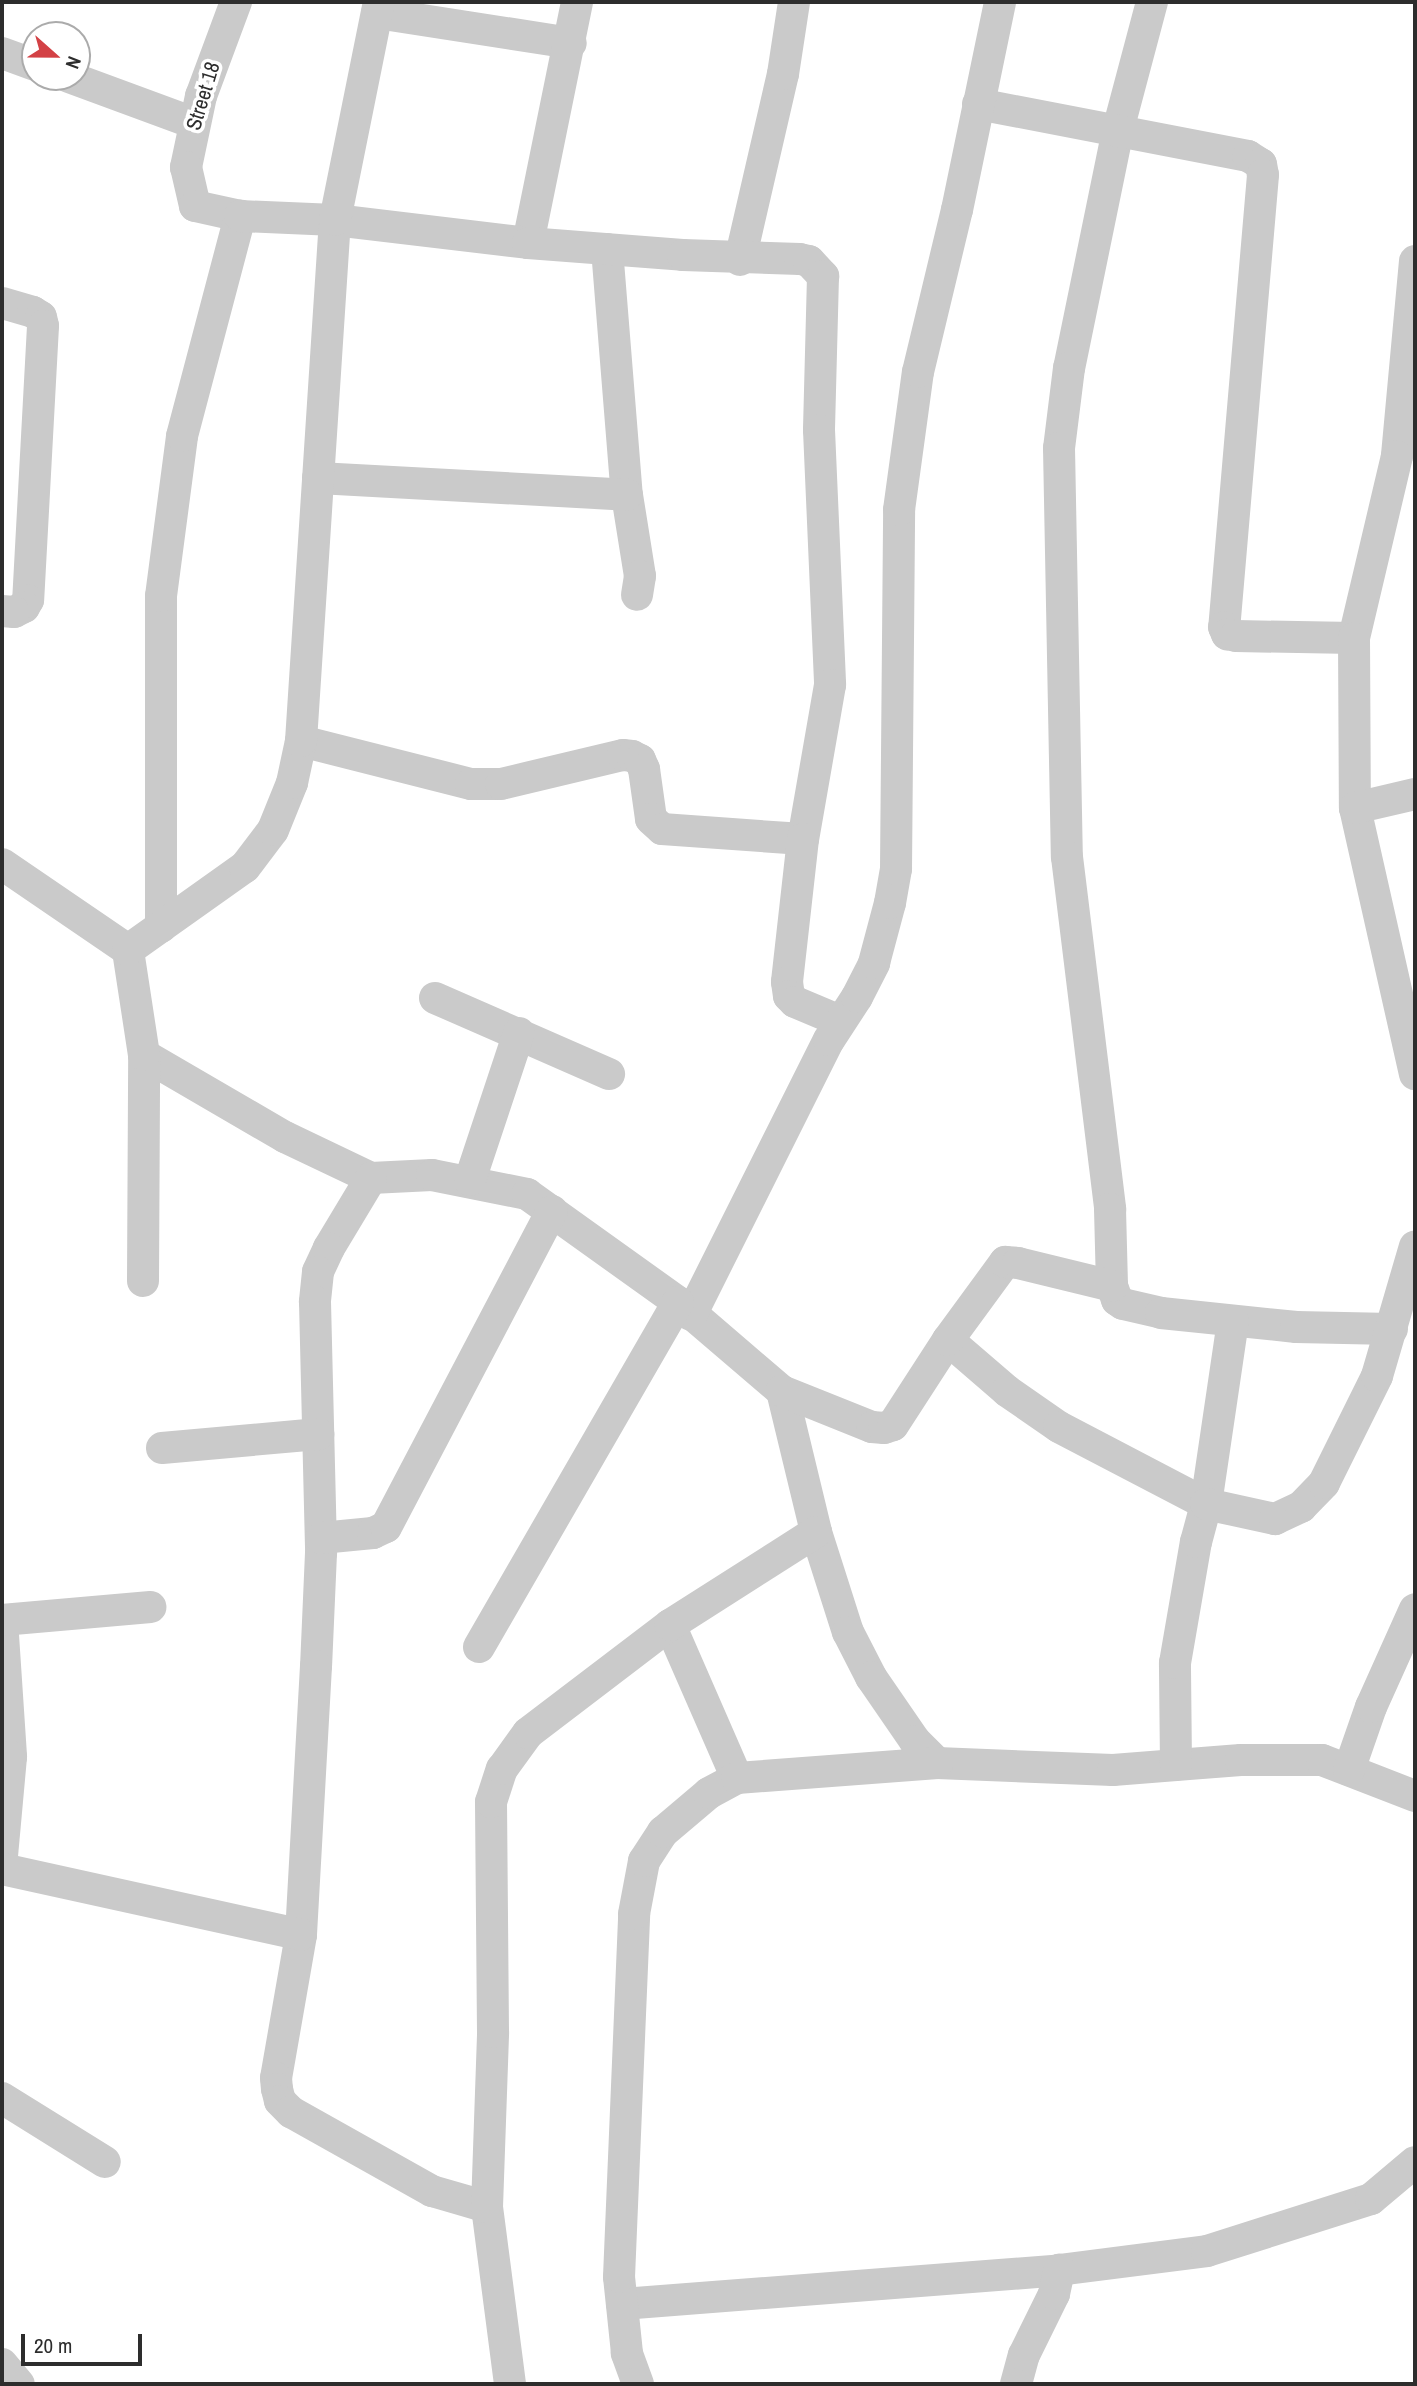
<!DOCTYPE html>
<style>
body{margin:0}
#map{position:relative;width:1417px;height:2386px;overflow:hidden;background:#fff;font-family:"Archivo Narrow",sans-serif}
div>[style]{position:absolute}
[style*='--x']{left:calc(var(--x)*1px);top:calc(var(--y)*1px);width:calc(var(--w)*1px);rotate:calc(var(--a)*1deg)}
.minor>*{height:32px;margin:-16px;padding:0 16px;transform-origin:16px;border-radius:16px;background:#cacaca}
span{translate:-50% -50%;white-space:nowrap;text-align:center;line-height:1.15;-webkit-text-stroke:7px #fff;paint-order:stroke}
.street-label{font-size:21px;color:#2d2d2d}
.frame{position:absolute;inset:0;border:4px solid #2d2d2d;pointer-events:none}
.north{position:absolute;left:21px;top:21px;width:70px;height:70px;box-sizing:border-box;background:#fff;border:2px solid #ababab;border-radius:50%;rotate:111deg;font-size:19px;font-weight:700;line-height:28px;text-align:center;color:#2d2d2d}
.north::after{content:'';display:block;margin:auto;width:24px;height:32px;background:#d34145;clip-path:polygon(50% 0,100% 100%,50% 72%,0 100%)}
.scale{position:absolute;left:21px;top:2334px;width:121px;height:32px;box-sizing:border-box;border:4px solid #2d2d2d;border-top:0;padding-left:9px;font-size:21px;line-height:24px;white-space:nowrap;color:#2d2d2d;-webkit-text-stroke:5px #fff;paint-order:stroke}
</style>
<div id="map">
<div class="minor">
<div style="--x:236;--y:2;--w:100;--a:110.4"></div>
<div style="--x:201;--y:96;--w:73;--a:101.9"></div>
<div style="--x:186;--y:167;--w:40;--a:77"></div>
<div style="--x:195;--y:206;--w:46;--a:12.5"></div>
<div style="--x:1152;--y:2;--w:132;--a:104.9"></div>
<div style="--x:1118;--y:130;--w:243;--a:101.6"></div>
<div style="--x:1069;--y:368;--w:81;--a:97.1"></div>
<div style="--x:1059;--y:448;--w:409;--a:88.9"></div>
<div style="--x:1067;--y:857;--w:355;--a:83"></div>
<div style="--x:1110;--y:1209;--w:77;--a:88.5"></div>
<div style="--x:1112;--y:1286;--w:15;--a:70"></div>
<div style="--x:1117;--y:1300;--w:7;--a:34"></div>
<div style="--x:1123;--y:1304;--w:39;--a:13"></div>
<div style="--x:1161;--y:1313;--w:136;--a:5.9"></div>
<div style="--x:1296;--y:1327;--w:96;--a:1.2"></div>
<div style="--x:377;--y:13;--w:196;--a:8.8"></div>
<div style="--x:2;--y:53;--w:35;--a:20"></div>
<div style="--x:69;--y:77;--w:133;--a:20.2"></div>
<div style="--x:978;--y:104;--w:275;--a:10.9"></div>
<div style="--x:1248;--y:156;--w:15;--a:32"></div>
<div style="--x:1261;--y:164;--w:11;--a:80"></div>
<div style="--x:1263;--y:175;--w:454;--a:94.9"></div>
<div style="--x:1224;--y:627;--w:8;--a:67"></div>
<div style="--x:1227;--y:634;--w:9;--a:13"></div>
<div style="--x:1236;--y:636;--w:118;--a:1"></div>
<div style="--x:528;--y:243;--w:246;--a:-78.5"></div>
<div style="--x:607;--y:249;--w:247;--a:85.4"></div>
<div style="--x:627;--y:495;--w:82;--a:80.9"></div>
<div style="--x:640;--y:576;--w:19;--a:99"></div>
<div style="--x:740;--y:260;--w:191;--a:-77"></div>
<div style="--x:783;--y:74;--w:73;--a:-81.3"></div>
<div style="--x:1415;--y:261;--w:196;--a:95.3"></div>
<div style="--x:1397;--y:456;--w:187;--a:103.3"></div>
<div style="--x:1354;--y:638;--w:170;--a:89.7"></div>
<div style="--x:1355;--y:808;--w:273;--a:77.3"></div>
<div style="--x:2;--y:303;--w:32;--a:16"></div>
<div style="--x:33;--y:312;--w:9;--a:32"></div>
<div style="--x:41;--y:317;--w:9;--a:77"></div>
<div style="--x:43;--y:326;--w:274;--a:93.1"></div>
<div style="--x:28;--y:600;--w:8;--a:120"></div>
<div style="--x:24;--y:607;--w:11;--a:153"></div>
<div style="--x:14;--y:612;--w:12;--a:-175"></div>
<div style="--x:318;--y:478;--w:309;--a:3.1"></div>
<div style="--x:301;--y:741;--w:175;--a:14.2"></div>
<div style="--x:471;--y:784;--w:30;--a:0"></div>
<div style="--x:501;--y:784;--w:125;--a:-13.4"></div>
<div style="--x:623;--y:755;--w:9;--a:6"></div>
<div style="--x:632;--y:756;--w:9;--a:27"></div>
<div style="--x:640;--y:760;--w:10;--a:66"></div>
<div style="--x:644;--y:769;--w:50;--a:82"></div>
<div style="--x:651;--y:819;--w:15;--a:42"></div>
<div style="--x:662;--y:829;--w:141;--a:4.1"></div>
<div style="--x:1355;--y:808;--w:62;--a:-13.1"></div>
<div style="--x:2;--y:864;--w:153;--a:34.3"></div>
<div style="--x:161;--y:927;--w:331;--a:-90"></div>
<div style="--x:161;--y:596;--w:161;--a:-82.5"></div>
<div style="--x:182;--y:436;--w:228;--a:-75.2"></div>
<div style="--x:240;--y:216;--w:95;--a:2.4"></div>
<div style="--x:335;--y:220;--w:194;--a:6.8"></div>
<div style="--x:528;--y:243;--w:155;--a:4.4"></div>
<div style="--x:683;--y:255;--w:117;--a:2"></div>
<div style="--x:800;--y:259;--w:9;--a:13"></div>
<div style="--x:809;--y:261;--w:21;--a:47"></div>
<div style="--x:823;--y:276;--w:154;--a:91.5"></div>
<div style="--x:819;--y:430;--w:255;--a:87.5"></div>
<div style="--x:830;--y:685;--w:156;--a:99.9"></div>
<div style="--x:803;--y:839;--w:144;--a:96.4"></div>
<div style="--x:787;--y:982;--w:14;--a:82"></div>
<div style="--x:789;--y:996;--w:8;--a:45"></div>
<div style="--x:795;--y:1002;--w:49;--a:22.9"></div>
<div style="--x:435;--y:998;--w:190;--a:23.6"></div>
<div style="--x:144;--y:1055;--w:163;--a:30.2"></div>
<div style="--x:285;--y:1137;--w:95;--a:25.5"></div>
<div style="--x:371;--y:1178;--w:61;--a:-2.8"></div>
<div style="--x:432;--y:1175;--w:97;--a:11.3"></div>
<div style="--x:527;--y:1194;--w:186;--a:35.6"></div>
<div style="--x:678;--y:1302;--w:137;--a:40.6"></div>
<div style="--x:782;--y:1391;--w:145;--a:76.4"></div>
<div style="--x:816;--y:1532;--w:105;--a:72.3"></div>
<div style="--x:848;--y:1632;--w:51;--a:62.9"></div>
<div style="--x:871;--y:1677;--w:78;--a:55.5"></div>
<div style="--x:915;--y:1741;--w:31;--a:45"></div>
<div style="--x:937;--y:1763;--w:176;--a:2.3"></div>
<div style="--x:1113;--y:1770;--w:128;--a:-4.5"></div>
<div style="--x:1241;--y:1760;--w:81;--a:0"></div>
<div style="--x:1322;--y:1760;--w:100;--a:21.2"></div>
<div style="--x:371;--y:1178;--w:82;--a:121"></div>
<div style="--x:329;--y:1248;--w:26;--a:115"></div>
<div style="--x:318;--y:1272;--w:30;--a:96"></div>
<div style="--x:315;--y:1302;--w:251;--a:88.6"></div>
<div style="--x:321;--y:1553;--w:113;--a:92.5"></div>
<div style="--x:316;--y:1666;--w:269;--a:93.2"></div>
<div style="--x:301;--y:1935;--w:145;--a:99.9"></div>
<div style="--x:276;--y:2078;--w:11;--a:85"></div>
<div style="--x:277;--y:2089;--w:12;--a:76"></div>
<div style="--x:280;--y:2101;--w:16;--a:45"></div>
<div style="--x:291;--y:2112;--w:162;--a:29.3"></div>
<div style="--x:432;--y:2191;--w:57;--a:16.2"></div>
<div style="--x:470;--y:1180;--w:155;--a:-71.6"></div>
<div style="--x:143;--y:1281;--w:226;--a:-89.7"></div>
<div style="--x:144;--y:1055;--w:106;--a:-98.7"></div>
<div style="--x:128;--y:950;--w:143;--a:-35.4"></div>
<div style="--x:245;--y:867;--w:46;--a:-52.9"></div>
<div style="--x:273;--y:830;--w:51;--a:-68"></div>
<div style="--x:292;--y:783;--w:43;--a:-77.9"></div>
<div style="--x:301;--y:741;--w:522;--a:-86.27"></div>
<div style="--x:335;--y:220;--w:222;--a:-78.6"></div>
<div style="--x:691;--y:1315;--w:308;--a:-63.4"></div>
<div style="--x:829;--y:1040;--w:51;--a:-56.9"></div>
<div style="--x:857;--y:997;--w:38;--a:-63"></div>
<div style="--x:874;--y:963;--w:62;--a:-75.1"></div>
<div style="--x:890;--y:903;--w:35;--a:-80"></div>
<div style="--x:896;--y:869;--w:359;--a:-89.5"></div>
<div style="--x:899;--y:510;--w:139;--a:-82.2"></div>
<div style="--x:918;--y:372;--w:167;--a:-76.5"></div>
<div style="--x:957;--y:210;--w:212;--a:-78.3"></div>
<div style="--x:948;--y:1340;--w:78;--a:40.8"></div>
<div style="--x:1007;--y:1391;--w:63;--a:34.7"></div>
<div style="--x:1059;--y:1427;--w:166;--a:27.6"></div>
<div style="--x:1206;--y:1504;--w:185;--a:-81.6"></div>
<div style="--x:782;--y:1391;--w:97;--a:21.8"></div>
<div style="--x:872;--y:1427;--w:12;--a:5"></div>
<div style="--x:884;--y:1428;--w:9;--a:-18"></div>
<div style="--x:893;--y:1425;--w:101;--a:-57.1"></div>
<div style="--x:948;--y:1340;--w:97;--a:-53.8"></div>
<div style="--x:1005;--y:1262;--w:13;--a:4"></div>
<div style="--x:1018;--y:1263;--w:97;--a:13.7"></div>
<div style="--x:162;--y:1448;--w:157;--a:-5.1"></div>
<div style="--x:321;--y:1538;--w:52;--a:-5.5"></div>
<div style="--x:373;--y:1533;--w:14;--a:-25"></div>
<div style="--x:386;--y:1527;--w:357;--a:-62.3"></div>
<div style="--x:2;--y:1620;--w:137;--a:86.2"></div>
<div style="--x:11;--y:1757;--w:98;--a:95.2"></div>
<div style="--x:2;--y:1620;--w:149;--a:-5"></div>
<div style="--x:670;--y:1625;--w:167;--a:66.4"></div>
<div style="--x:479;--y:1647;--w:398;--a:-60"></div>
<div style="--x:1176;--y:1765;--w:102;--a:-90.6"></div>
<div style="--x:1175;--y:1663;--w:123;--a:-80.2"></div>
<div style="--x:1196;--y:1542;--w:39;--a:-75"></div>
<div style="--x:1206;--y:1504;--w:71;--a:12.3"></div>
<div style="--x:1275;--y:1519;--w:29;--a:-25"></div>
<div style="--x:1301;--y:1507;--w:33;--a:-46"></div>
<div style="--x:1324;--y:1483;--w:119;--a:-63.6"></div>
<div style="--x:1377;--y:1376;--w:135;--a:-73.7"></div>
<div style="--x:1349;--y:1770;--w:67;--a:-70.8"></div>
<div style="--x:1371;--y:1707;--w:107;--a:-65.8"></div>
<div style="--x:2;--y:1869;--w:306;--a:12.4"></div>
<div style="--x:2;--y:2098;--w:121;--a:31.9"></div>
<div style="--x:622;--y:2304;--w:438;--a:-4.4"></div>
<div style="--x:1059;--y:2270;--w:149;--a:-7.3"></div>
<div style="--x:1207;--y:2251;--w:172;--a:-17.6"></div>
<div style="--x:1371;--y:2199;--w:57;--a:-40.1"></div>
<div style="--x:2;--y:2364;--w:26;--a:50"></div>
<div style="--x:510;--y:2384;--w:178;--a:-97.4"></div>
<div style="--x:487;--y:2207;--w:175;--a:-88"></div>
<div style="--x:493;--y:2032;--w:230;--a:-90.5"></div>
<div style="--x:491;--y:1802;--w:35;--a:-72"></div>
<div style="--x:502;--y:1769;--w:44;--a:-54.2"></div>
<div style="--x:528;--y:1733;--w:178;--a:-37.3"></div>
<div style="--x:670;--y:1625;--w:173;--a:-32.5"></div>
<div style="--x:638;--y:2384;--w:33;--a:-110"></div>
<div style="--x:627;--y:2353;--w:76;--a:-96"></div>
<div style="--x:619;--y:2277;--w:363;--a:-87.6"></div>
<div style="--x:634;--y:1914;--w:54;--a:-79.3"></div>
<div style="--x:644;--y:1861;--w:35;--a:-57"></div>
<div style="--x:663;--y:1832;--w:60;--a:-40.3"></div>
<div style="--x:709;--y:1793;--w:32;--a:-28"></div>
<div style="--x:737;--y:1778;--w:201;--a:-4.3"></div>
<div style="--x:1016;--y:2384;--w:30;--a:-75"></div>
<div style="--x:1024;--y:2355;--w:68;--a:-63.8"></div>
<div style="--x:1054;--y:2294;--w:25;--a:-78"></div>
</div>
<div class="street-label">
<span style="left:203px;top:96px;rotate:-73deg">Street 18</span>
</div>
<div class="frame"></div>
<div class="north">N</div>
<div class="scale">20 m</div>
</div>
